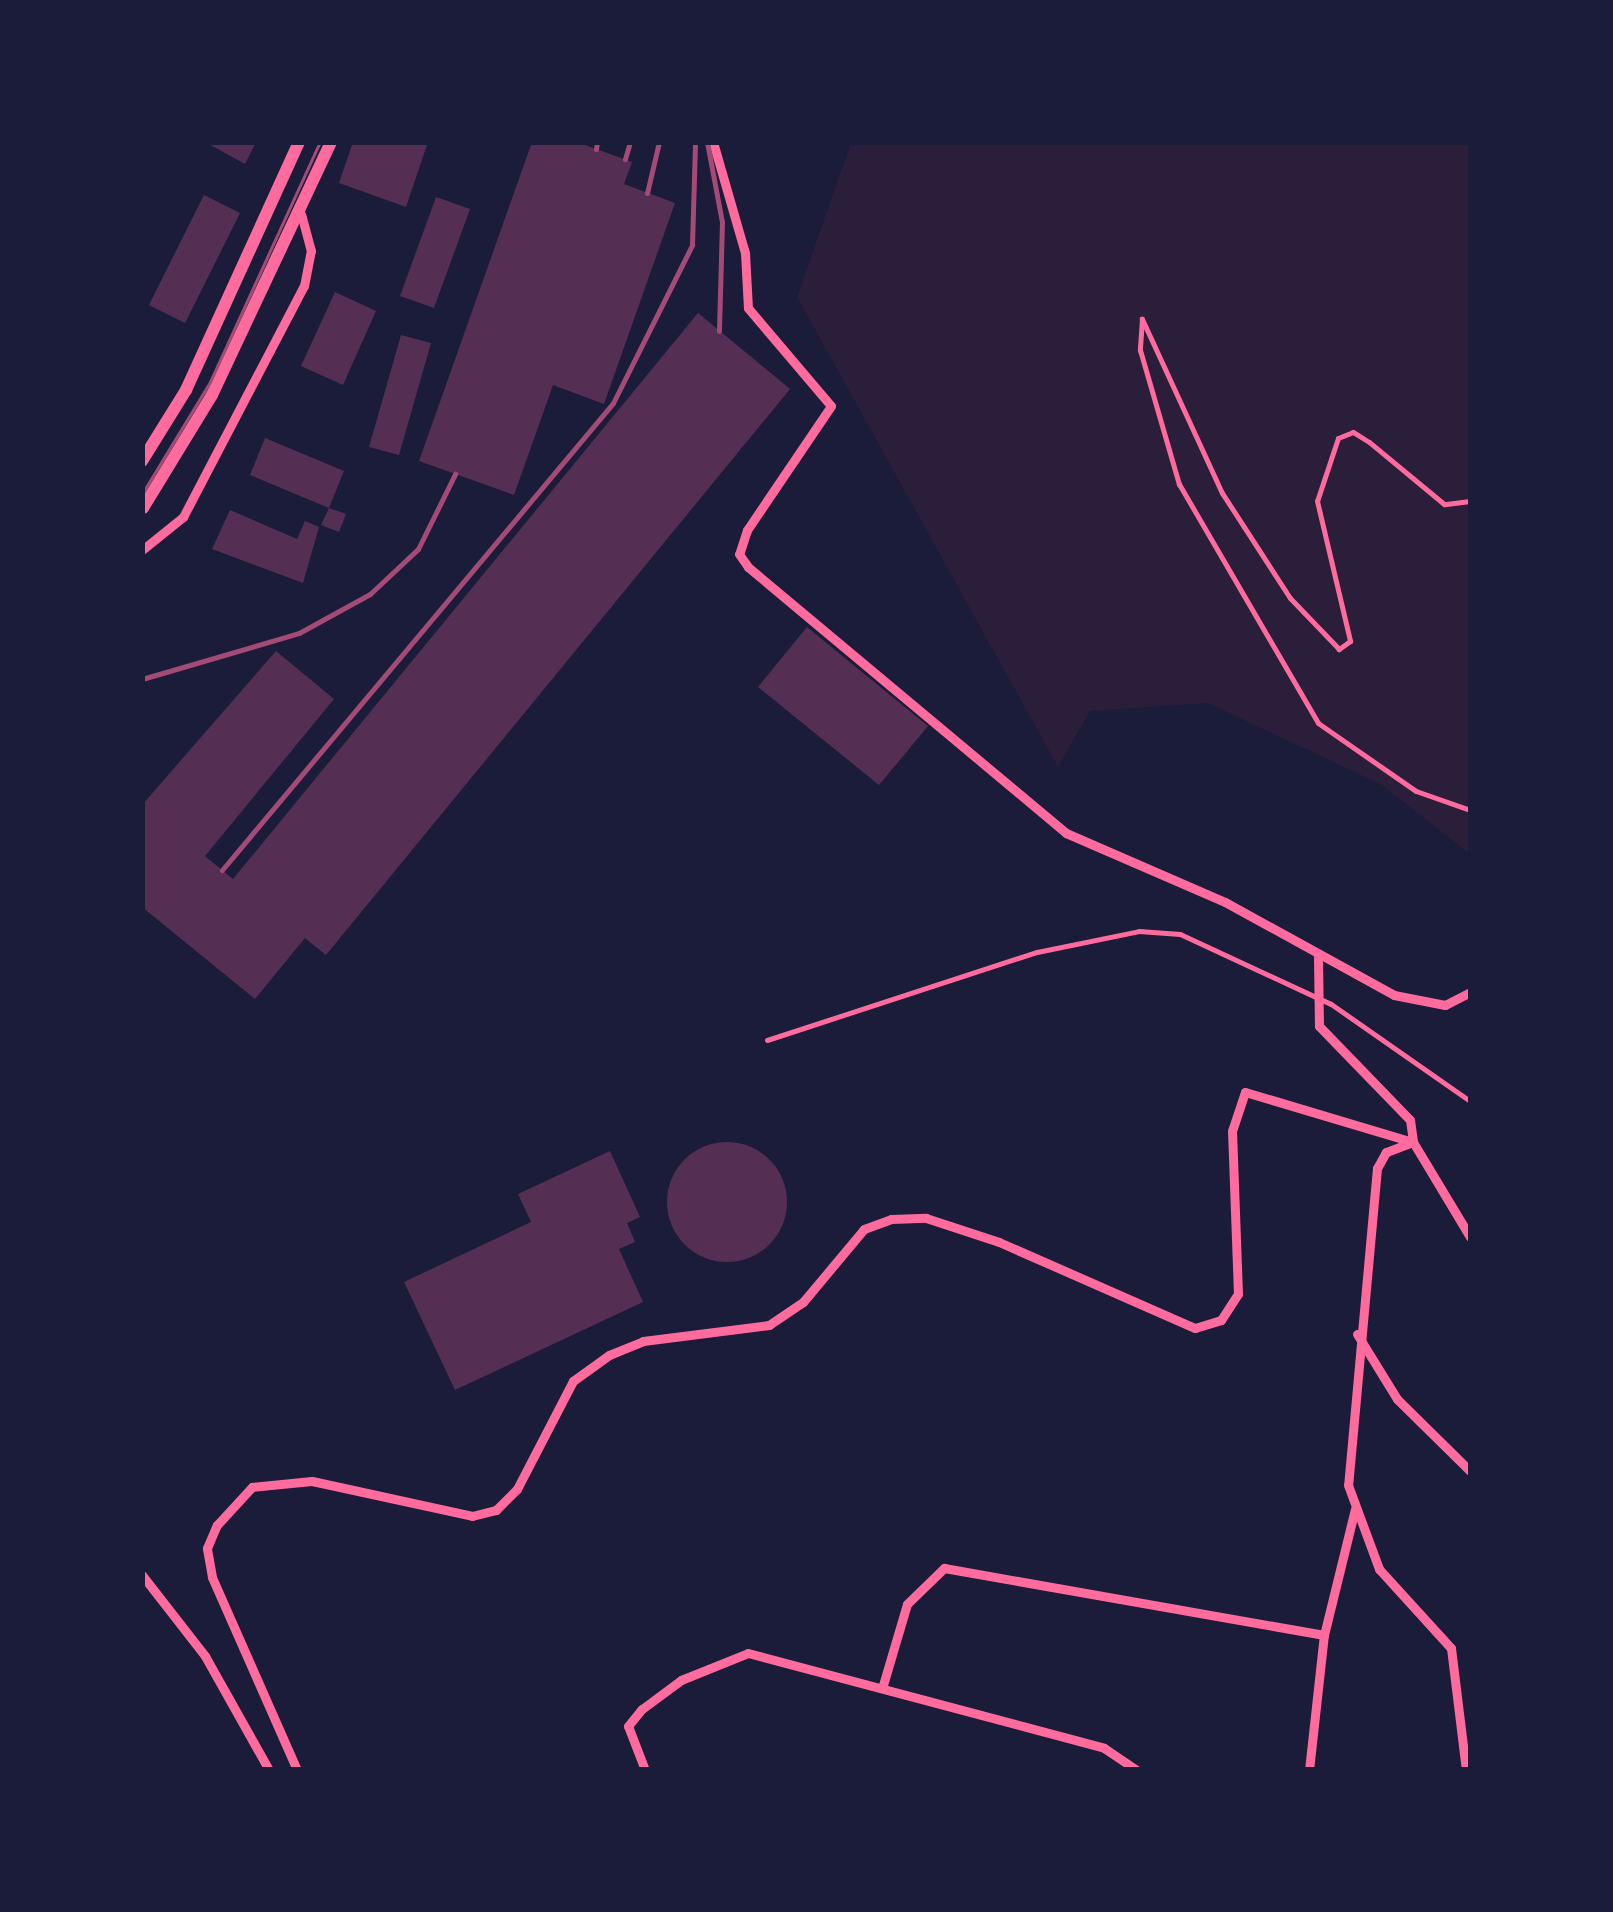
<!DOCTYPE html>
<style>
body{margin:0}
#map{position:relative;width:1613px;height:1912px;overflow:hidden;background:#1b1b3a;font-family:Helvetica,sans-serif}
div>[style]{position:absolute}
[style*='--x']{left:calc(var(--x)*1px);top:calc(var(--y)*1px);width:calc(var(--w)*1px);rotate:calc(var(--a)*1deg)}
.green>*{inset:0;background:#2a1e3b}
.building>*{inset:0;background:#542f53}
.round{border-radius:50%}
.service>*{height:5px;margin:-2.5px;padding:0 2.5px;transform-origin:2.5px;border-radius:2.5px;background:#ff6b9d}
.minor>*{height:9px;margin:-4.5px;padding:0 4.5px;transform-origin:4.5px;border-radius:4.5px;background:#ff6b9d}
.secondary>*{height:12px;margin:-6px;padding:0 6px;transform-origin:6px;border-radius:6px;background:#ff6b9d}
.tram>*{height:2.5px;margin:-1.25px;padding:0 1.25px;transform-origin:1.25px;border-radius:1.25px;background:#a44b75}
.rail>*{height:5px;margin:-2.5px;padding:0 2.5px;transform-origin:2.5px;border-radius:2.5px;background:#a44b75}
span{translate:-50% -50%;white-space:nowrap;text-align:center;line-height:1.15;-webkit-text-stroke:9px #1b1b3a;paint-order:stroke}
.frame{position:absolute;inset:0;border:145px solid #1b1b3a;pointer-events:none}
</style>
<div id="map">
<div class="green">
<div style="clip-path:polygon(851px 143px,1470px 143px,1470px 854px,1382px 785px,1208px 703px,1090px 711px,1058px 767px,797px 297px)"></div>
</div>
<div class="building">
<div style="clip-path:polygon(205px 142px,256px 142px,245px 164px)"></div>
<div style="clip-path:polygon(353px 142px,428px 142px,406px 207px,339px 183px)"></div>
<div style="clip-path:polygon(532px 142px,577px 142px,632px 162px,624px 184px,675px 203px,604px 404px,553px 385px,514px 495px,419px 461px)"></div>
<div style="clip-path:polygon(204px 195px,240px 213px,185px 323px,149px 305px)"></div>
<div style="clip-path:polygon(436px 197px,470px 209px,434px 308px,400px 296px)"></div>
<div style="clip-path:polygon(335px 292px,376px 311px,343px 385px,301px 366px)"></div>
<div style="clip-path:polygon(698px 313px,790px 389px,326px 955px,305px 938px,255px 999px,142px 907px,142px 805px,276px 651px,334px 699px,205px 856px,233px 879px)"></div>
<div style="clip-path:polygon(401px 335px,431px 343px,399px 455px,369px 447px)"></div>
<div style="clip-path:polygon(265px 438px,344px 471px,329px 508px,250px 475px)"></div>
<div style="clip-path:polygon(329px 508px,346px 514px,339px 532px,321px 525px)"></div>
<div style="clip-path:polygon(230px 510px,297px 539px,305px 521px,319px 527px,303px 583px,212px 549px)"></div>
<div style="clip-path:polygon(807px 627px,928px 726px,879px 785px,758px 687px)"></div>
<div class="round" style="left:667px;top:1142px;width:120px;height:120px"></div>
<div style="clip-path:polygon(610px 1151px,640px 1217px,627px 1223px,635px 1242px,619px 1249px,643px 1302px,455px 1390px,404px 1282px,531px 1222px,518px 1194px)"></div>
</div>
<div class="service">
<div style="--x:1470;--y:501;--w:26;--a:173"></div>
<div style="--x:1444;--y:504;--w:97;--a:-140.4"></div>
<div style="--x:1369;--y:442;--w:19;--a:-148"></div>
<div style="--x:1353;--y:432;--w:16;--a:158"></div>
<div style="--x:1338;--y:438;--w:66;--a:108.4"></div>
<div style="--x:1317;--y:501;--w:144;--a:76.7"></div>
<div style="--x:1350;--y:641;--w:14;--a:144"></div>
<div style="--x:1339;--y:649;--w:71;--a:-133.9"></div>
<div style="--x:1290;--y:598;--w:125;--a:-122.9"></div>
<div style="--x:1222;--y:493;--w:192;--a:-114.7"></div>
<div style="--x:1142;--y:319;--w:31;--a:94"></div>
<div style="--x:1140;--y:350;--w:140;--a:73.8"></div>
<div style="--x:1179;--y:484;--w:276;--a:59.8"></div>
<div style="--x:1318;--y:723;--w:119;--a:34.8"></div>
<div style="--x:1416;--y:791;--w:57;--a:19.4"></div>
<div style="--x:767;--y:1040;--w:284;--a:-18.1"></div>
<div style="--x:1037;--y:952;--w:104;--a:-11.6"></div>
<div style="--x:1139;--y:931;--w:41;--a:4.2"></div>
<div style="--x:1180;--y:934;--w:166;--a:24.9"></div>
<div style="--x:1331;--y:1004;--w:169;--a:34.9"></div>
</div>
<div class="minor">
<div style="--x:713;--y:142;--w:116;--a:73.9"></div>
<div style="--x:745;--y:253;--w:55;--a:86.9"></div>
<div style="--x:748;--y:308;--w:128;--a:49.7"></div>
<div style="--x:831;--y:406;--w:150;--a:124.1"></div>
<div style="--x:747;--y:530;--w:25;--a:108"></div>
<div style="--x:739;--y:554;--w:16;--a:55"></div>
<div style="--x:748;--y:567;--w:415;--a:39.9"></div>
<div style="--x:1066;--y:833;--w:173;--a:23.5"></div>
<div style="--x:1225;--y:902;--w:193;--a:28.8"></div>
<div style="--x:1394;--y:995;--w:52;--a:11.1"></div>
<div style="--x:1445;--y:1005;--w:28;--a:-27"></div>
<div style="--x:142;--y:550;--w:53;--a:-38.8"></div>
<div style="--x:183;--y:517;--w:261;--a:-62.4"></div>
<div style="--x:304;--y:286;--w:36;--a:-79"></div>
<div style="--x:311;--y:251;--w:38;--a:-105"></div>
<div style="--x:1318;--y:957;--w:69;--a:89.2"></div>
<div style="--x:1319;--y:1026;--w:131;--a:45.9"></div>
<div style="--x:1410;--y:1120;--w:22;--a:82"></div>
<div style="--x:1413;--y:1142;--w:111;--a:59"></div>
<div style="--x:1410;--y:1143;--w:26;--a:159"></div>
<div style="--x:1386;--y:1152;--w:18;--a:119"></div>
<div style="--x:1377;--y:1168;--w:318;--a:95.2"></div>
<div style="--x:1348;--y:1485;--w:90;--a:69.7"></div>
<div style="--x:1379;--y:1569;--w:107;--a:47.7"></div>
<div style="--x:1451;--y:1648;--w:123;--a:83"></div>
<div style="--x:1357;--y:1334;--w:76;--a:58.4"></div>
<div style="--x:1397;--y:1399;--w:103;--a:44.6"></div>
<div style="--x:142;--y:1575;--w:103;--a:52.1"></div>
<div style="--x:205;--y:1656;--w:131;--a:60.7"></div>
<div style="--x:883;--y:1685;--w:84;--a:-73.5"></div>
<div style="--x:907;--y:1604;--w:52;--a:-44.2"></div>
<div style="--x:944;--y:1568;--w:386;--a:10"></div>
<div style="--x:297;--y:1770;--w:211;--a:-113.8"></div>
<div style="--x:212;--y:1577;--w:29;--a:-100"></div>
<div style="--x:207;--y:1548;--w:25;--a:-67"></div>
<div style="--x:217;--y:1525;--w:52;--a:-47.4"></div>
<div style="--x:252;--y:1487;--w:60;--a:-5.7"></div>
<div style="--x:312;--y:1481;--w:164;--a:12.3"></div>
<div style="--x:472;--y:1516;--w:25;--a:-14"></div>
<div style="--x:496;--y:1510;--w:30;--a:-45"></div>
<div style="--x:517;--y:1489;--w:122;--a:-62.6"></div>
<div style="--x:573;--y:1381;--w:44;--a:-35.8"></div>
<div style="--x:609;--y:1355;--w:37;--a:-22"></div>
<div style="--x:643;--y:1341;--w:127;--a:-7.2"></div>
<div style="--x:769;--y:1325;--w:41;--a:-34.1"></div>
<div style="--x:803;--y:1302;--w:95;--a:-50.1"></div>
<div style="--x:864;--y:1229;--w:29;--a:-20"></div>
<div style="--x:891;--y:1219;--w:35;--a:-2"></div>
<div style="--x:926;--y:1218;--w:77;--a:18.2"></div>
<div style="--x:999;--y:1242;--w:214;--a:23.7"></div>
<div style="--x:1195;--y:1328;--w:27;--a:-17"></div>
<div style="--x:1221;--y:1320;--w:31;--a:-57"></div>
<div style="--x:1238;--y:1294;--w:163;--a:-92.1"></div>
<div style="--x:1232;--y:1131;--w:41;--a:-71.6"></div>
<div style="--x:1245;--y:1092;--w:175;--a:16.6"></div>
<div style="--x:645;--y:1770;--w:47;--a:-111.1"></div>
<div style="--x:628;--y:1726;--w:22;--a:-51"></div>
<div style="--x:642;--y:1709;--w:49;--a:-36.6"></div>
<div style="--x:681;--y:1680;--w:72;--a:-21.9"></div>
<div style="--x:748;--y:1653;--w:368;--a:14.9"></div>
<div style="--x:1104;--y:1748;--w:40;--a:34"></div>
<div style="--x:1309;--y:1770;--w:136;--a:-83.7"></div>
<div style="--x:1324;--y:1635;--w:130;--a:-76.2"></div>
</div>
<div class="secondary">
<div style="--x:142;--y:461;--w:84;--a:-58.2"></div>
<div style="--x:186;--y:390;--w:273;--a:-65.5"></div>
<div style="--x:143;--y:508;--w:132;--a:-58.6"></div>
<div style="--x:212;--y:395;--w:280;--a:-64.8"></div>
</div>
<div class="tram">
<div style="--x:142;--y:494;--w:131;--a:-58.7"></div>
<div style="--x:210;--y:382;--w:264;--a:-65.4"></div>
</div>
<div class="rail">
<div style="--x:707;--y:142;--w:81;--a:79.4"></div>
<div style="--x:722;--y:222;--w:109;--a:91.6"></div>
<div style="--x:596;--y:149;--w:7;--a:-82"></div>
<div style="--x:625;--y:159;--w:18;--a:-74"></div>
<div style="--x:647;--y:193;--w:52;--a:-76.8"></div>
<div style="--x:142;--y:679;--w:164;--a:-16.3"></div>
<div style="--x:299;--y:633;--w:81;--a:-28.8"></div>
<div style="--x:370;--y:594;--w:66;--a:-43.2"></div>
<div style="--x:418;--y:549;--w:84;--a:-63.7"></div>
<div style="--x:222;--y:870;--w:609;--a:-50.06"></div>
<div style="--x:613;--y:403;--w:177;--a:-63.4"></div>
<div style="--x:692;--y:245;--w:103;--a:-88.3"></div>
</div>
<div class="frame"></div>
</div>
